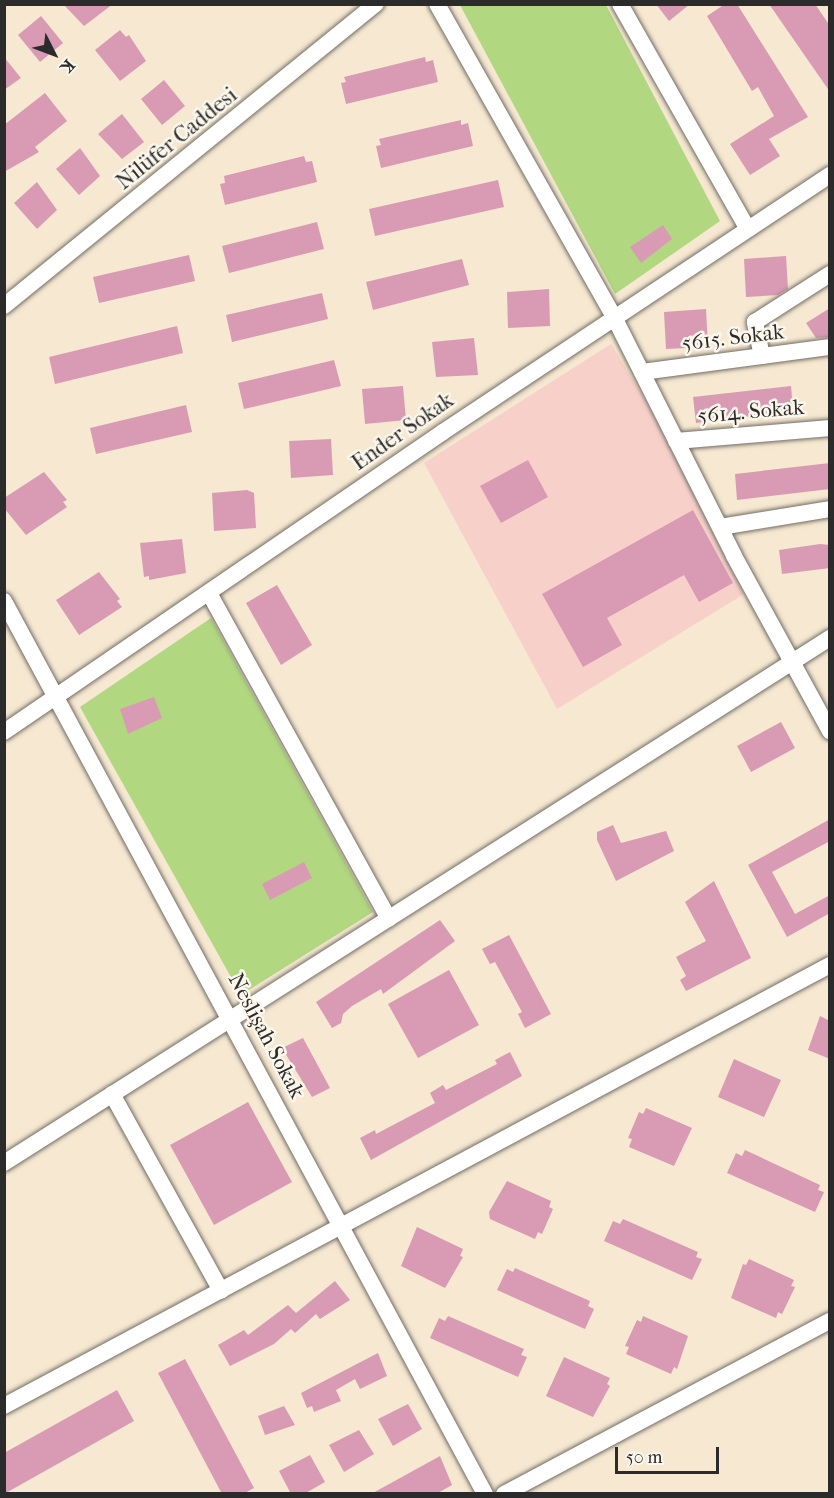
<!DOCTYPE html>
<meta charset="utf-8">
<style>
body{margin:0}
#map{position:relative;width:834px;height:1498px;overflow:hidden;background:#f6e8d1;font-family:"IM FELL French Canon",serif}
div>[style]{position:absolute}
[style*='--x']{left:calc(var(--x)*1px);top:calc(var(--y)*1px);width:calc(var(--w)*1px);rotate:calc(var(--a)*1deg)}
.built>*{inset:0;background:#f7d1c9}
.green>*{inset:0;background:#b1d781}
.building>*{inset:0;background:#d99bb3}
.roads{filter:drop-shadow(0 0 2px #726d65) drop-shadow(0 0 2px #726d65)}
.minor>*{height:16px;margin:-8px;padding:0 8px;transform-origin:8px;border-radius:8px;background:#fff}
span{translate:-50% -50%;white-space:nowrap;text-align:center;line-height:1.15;-webkit-text-stroke:5px #fbf7ec;paint-order:stroke}
.street-label{font-size:22px;color:#2b2b2b}
.frame{position:absolute;inset:0;border:6px solid #2b2b2b;pointer-events:none}
.north{position:absolute;left:24px;top:24px;width:60px;height:60px;-webkit-text-stroke:4px #fbf7ec;paint-order:stroke;rotate:132deg;font-size:16px;font-weight:700;line-height:24px;text-align:center;color:#2b2b2b}
.north::after{content:'';display:block;margin:auto;width:21px;height:27px;background:#2b2b2b;clip-path:polygon(50% 0,100% 100%,50% 72%,0 100%)}
.scale{position:absolute;left:615px;top:1447px;width:104px;height:27px;box-sizing:border-box;border:3px solid #2b2b2b;border-top:0;padding-left:8px;font-size:18px;line-height:21px;white-space:nowrap;color:#2b2b2b;-webkit-text-stroke:4px #fbf7ec;paint-order:stroke}
</style>
<div id="map">
<div class="built">
<div style="clip-path:polygon(611px 344px,646px 401px,744px 594px,557px 709px,424px 463px)"></div>
</div>
<div class="green">
<div style="clip-path:polygon(460px 5px,606px 5px,720px 221px,615px 294px)"></div>
<div style="clip-path:polygon(211px 618px,373px 912px,241px 995px,80px 707px)"></div>
</div>
<div class="building">
<div style="clip-path:polygon(63px 4px,113px 4px,84px 26px)"></div>
<div style="clip-path:polygon(656px 4px,690px 4px,669px 21px)"></div>
<div style="clip-path:polygon(725px 4px,737px 4px,808px 117px,769px 139px,780px 156px,750px 175px,730px 144px,774px 116px,758px 87px,752px 91px,707px 16px)"></div>
<div style="clip-path:polygon(769px 4px,815px 4px,830px 26px,830px 92px)"></div>
<div style="clip-path:polygon(41px 16px,63px 43px,40px 62px,18px 35px)"></div>
<div style="clip-path:polygon(120px 30px,126px 37px,129px 35px,146px 61px,120px 81px,95px 50px)"></div>
<div style="clip-path:polygon(4px 57px,21px 78px,4px 90px)"></div>
<div style="clip-path:polygon(425px 57px,426px 62px,433px 60px,438px 82px,346px 104px,341px 83px,346px 82px,344px 77px)"></div>
<div style="clip-path:polygon(164px 80px,185px 106px,162px 125px,141px 99px)"></div>
<div style="clip-path:polygon(45px 93px,67px 121px,35px 147px,39px 152px,4px 172px,4px 125px)"></div>
<div style="clip-path:polygon(122px 114px,144px 142px,122px 159px,98px 134px)"></div>
<div style="clip-path:polygon(461px 120px,461px 125px,468px 123px,473px 146px,381px 168px,376px 146px,381px 145px,379px 139px)"></div>
<div style="clip-path:polygon(80px 148px,100px 176px,79px 195px,56px 169px)"></div>
<div style="clip-path:polygon(304px 156px,306px 162px,312px 161px,317px 182px,225px 205px,220px 184px,225px 183px,224px 176px)"></div>
<div style="clip-path:polygon(498px 180px,504px 207px,375px 236px,369px 209px)"></div>
<div style="clip-path:polygon(37px 182px,57px 210px,37px 229px,14px 203px)"></div>
<div style="clip-path:polygon(317px 222px,324px 249px,229px 273px,222px 246px)"></div>
<div style="clip-path:polygon(663px 225px,672px 239px,641px 263px,630px 247px)"></div>
<div style="clip-path:polygon(189px 255px,195px 281px,99px 303px,93px 277px)"></div>
<div style="clip-path:polygon(786px 256px,788px 289px,778px 295px,746px 297px,744px 259px)"></div>
<div style="clip-path:polygon(462px 259px,469px 285px,373px 310px,366px 282px)"></div>
<div style="clip-path:polygon(549px 289px,550px 326px,508px 328px,507px 292px)"></div>
<div style="clip-path:polygon(322px 293px,328px 319px,232px 342px,226px 315px)"></div>
<div style="clip-path:polygon(830px 308px,830px 337px,816px 338px,806px 323px)"></div>
<div style="clip-path:polygon(706px 309px,708px 347px,666px 349px,664px 312px)"></div>
<div style="clip-path:polygon(177px 326px,183px 353px,55px 384px,49px 357px)"></div>
<div style="clip-path:polygon(474px 338px,478px 375px,436px 377px,432px 342px)"></div>
<div style="clip-path:polygon(334px 360px,341px 386px,244px 409px,238px 383px)"></div>
<div style="clip-path:polygon(403px 386px,406px 420px,365px 424px,362px 389px)"></div>
<div style="clip-path:polygon(791px 386px,793px 411px,696px 423px,693px 397px)"></div>
<div style="clip-path:polygon(186px 405px,192px 432px,96px 454px,90px 428px)"></div>
<div style="clip-path:polygon(331px 439px,333px 475px,291px 478px,289px 441px)"></div>
<div style="clip-path:polygon(528px 460px,548px 497px,501px 523px,480px 486px)"></div>
<div style="clip-path:polygon(830px 463px,830px 489px,737px 500px,735px 474px)"></div>
<div style="clip-path:polygon(44px 472px,67px 500px,63px 502px,67px 507px,26px 535px,4px 508px,4px 498px)"></div>
<div style="clip-path:polygon(247px 490px,254px 493px,256px 528px,214px 531px,212px 493px)"></div>
<div style="clip-path:polygon(693px 510px,733px 583px,699px 602px,684px 575px,607px 618px,622px 645px,583px 667px,542px 594px)"></div>
<div style="clip-path:polygon(182px 539px,186px 573px,149px 580px,149px 576px,144px 577px,140px 543px)"></div>
<div style="clip-path:polygon(820px 544px,830px 545px,830px 568px,782px 574px,779px 550px)"></div>
<div style="clip-path:polygon(99px 572px,120px 599px,117px 601px,122px 607px,79px 635px,56px 600px)"></div>
<div style="clip-path:polygon(277px 585px,312px 645px,281px 665px,246px 603px)"></div>
<div style="clip-path:polygon(154px 697px,162px 718px,128px 734px,120px 709px)"></div>
<div style="clip-path:polygon(781px 722px,795px 748px,751px 772px,737px 746px)"></div>
<div style="clip-path:polygon(830px 819px,830px 841px,772px 872px,795px 914px,830px 895px,830px 913px,787px 937px,748px 865px)"></div>
<div style="clip-path:polygon(613px 825px,621px 843px,666px 831px,674px 851px,616px 881px,597px 840px,597px 832px)"></div>
<div style="clip-path:polygon(304px 862px,312px 878px,270px 900px,262px 884px)"></div>
<div style="clip-path:polygon(714px 881px,751px 958px,686px 991px,680px 980px,686px 976px,676px 957px,706px 941px,685px 902px)"></div>
<div style="clip-path:polygon(440px 920px,455px 941px,383px 994px,381px 989px,352px 1006px,343px 1014px,341px 1023px,332px 1028px,316px 1002px)"></div>
<div style="clip-path:polygon(509px 935px,551px 1014px,525px 1028px,518px 1014px,522px 1012px,495px 962px,490px 964px,482px 949px)"></div>
<div style="clip-path:polygon(449px 970px,479px 1025px,418px 1058px,388px 1004px)"></div>
<div style="clip-path:polygon(820px 1016px,830px 1021px,830px 1059px,808px 1050px)"></div>
<div style="clip-path:polygon(303px 1038px,330px 1088px,312px 1097px,282px 1048px)"></div>
<div style="clip-path:polygon(510px 1052px,522px 1076px,371px 1160px,360px 1138px,375px 1130px,376px 1134px,435px 1103px,430px 1093px,443px 1085px,446px 1090px,497px 1064px,495px 1060px)"></div>
<div style="clip-path:polygon(734px 1059px,781px 1080px,764px 1117px,718px 1097px)"></div>
<div style="clip-path:polygon(248px 1102px,292px 1182px,214px 1225px,170px 1145px)"></div>
<div style="clip-path:polygon(646px 1108px,692px 1128px,674px 1166px,629px 1147px,632px 1139px,628px 1138px,639px 1112px,643px 1114px)"></div>
<div style="clip-path:polygon(745px 1150px,820px 1185px,818px 1190px,824px 1192px,815px 1212px,727px 1173px,736px 1153px,742px 1156px)"></div>
<div style="clip-path:polygon(507px 1181px,551px 1201px,549px 1207px,553px 1209px,542px 1234px,538px 1232px,535px 1239px,490px 1219px,489px 1212px)"></div>
<div style="clip-path:polygon(623px 1219px,698px 1252px,696px 1257px,702px 1259px,692px 1280px,604px 1241px,613px 1221px,620px 1224px)"></div>
<div style="clip-path:polygon(417px 1227px,463px 1249px,460px 1256px,463px 1257px,445px 1288px,401px 1266px)"></div>
<div style="clip-path:polygon(749px 1259px,794px 1280px,791px 1286px,795px 1287px,782px 1314px,778px 1312px,776px 1318px,731px 1298px,743px 1264px,746px 1265px)"></div>
<div style="clip-path:polygon(515px 1268px,590px 1301px,588px 1306px,594px 1309px,585px 1329px,497px 1290px,507px 1269px,513px 1272px)"></div>
<div style="clip-path:polygon(335px 1281px,350px 1300px,320px 1319px,316px 1314px,295px 1333px,291px 1329px,274px 1344px,230px 1366px,218px 1345px,244px 1330px,248px 1335px,288px 1305px,296px 1313px)"></div>
<div style="clip-path:polygon(448px 1316px,524px 1349px,521px 1355px,527px 1357px,518px 1377px,430px 1338px,439px 1318px,445px 1321px)"></div>
<div style="clip-path:polygon(643px 1316px,688px 1336px,677px 1369px,674px 1367px,671px 1374px,626px 1354px,629px 1347px,625px 1346px,637px 1320px,641px 1322px)"></div>
<div style="clip-path:polygon(378px 1353px,387px 1376px,360px 1389px,355px 1379px,336px 1390px,341px 1401px,314px 1412px,312px 1406px,307px 1408px,301px 1393px)"></div>
<div style="clip-path:polygon(564px 1357px,610px 1378px,607px 1384px,610px 1386px,593px 1417px,546px 1396px)"></div>
<div style="clip-path:polygon(185px 1359px,254px 1488px,243px 1494px,222px 1494px,158px 1373px)"></div>
<div style="clip-path:polygon(117px 1390px,134px 1421px,4px 1494px,4px 1453px)"></div>
<div style="clip-path:polygon(408px 1404px,422px 1429px,393px 1446px,378px 1419px)"></div>
<div style="clip-path:polygon(284px 1406px,295px 1425px,265px 1435px,258px 1416px)"></div>
<div style="clip-path:polygon(359px 1430px,374px 1454px,344px 1472px,329px 1445px)"></div>
<div style="clip-path:polygon(310px 1455px,325px 1482px,304px 1494px,291px 1494px,279px 1471px)"></div>
<div style="clip-path:polygon(440px 1456px,452px 1485px,436px 1494px,371px 1494px)"></div>
</div>
<div class="roads">
<div class="minor">
<div style="--x:437;--y:4;--w:360;--a:60.5"></div>
<div style="--x:614;--y:317;--w:267;--a:63.3"></div>
<div style="--x:734;--y:556;--w:200;--a:61.3"></div>
<div style="--x:620;--y:4;--w:257;--a:60.4"></div>
<div style="--x:4;--y:306;--w:479;--a:-39.1"></div>
<div style="--x:762;--y:356;--w:35;--a:-102"></div>
<div style="--x:755;--y:322;--w:89;--a:-32.6"></div>
<div style="--x:642;--y:372;--w:190;--a:-7.6"></div>
<div style="--x:676;--y:441;--w:155;--a:-4.8"></div>
<div style="--x:720;--y:527;--w:111;--a:-9.3"></div>
<div style="--x:209;--y:593;--w:372;--a:61.1"></div>
<div style="--x:4;--y:601;--w:1014;--a:61.69"></div>
<div style="--x:4;--y:732;--w:532;--a:-34.35"></div>
<div style="--x:443;--y:432;--w:465;--a:-33.6"></div>
<div style="--x:112;--y:1094;--w:225;--a:61"></div>
<div style="--x:4;--y:1163;--w:979;--a:-32.44"></div>
<div style="--x:4;--y:1406;--w:936;--a:-28.1"></div>
<div style="--x:504;--y:1494;--w:369;--a:-28"></div>
</div>
</div>
<div class="street-label">
<span style="left:177px;top:139px;rotate:-39deg">Nilüfer Caddesi</span>
<span style="left:733px;top:338px;rotate:-7deg">5615. Sokak</span>
<span style="left:751px;top:412px;rotate:-5deg">5614. Sokak</span>
<span style="left:403px;top:432px;rotate:-35deg">Ender Sokak</span>
<span style="left:266px;top:1036px;rotate:62deg">Neslişah Sokak</span>
</div>
<div class="frame"></div>
<div class="north">K</div>
<div class="scale">50 m</div>
</div>
